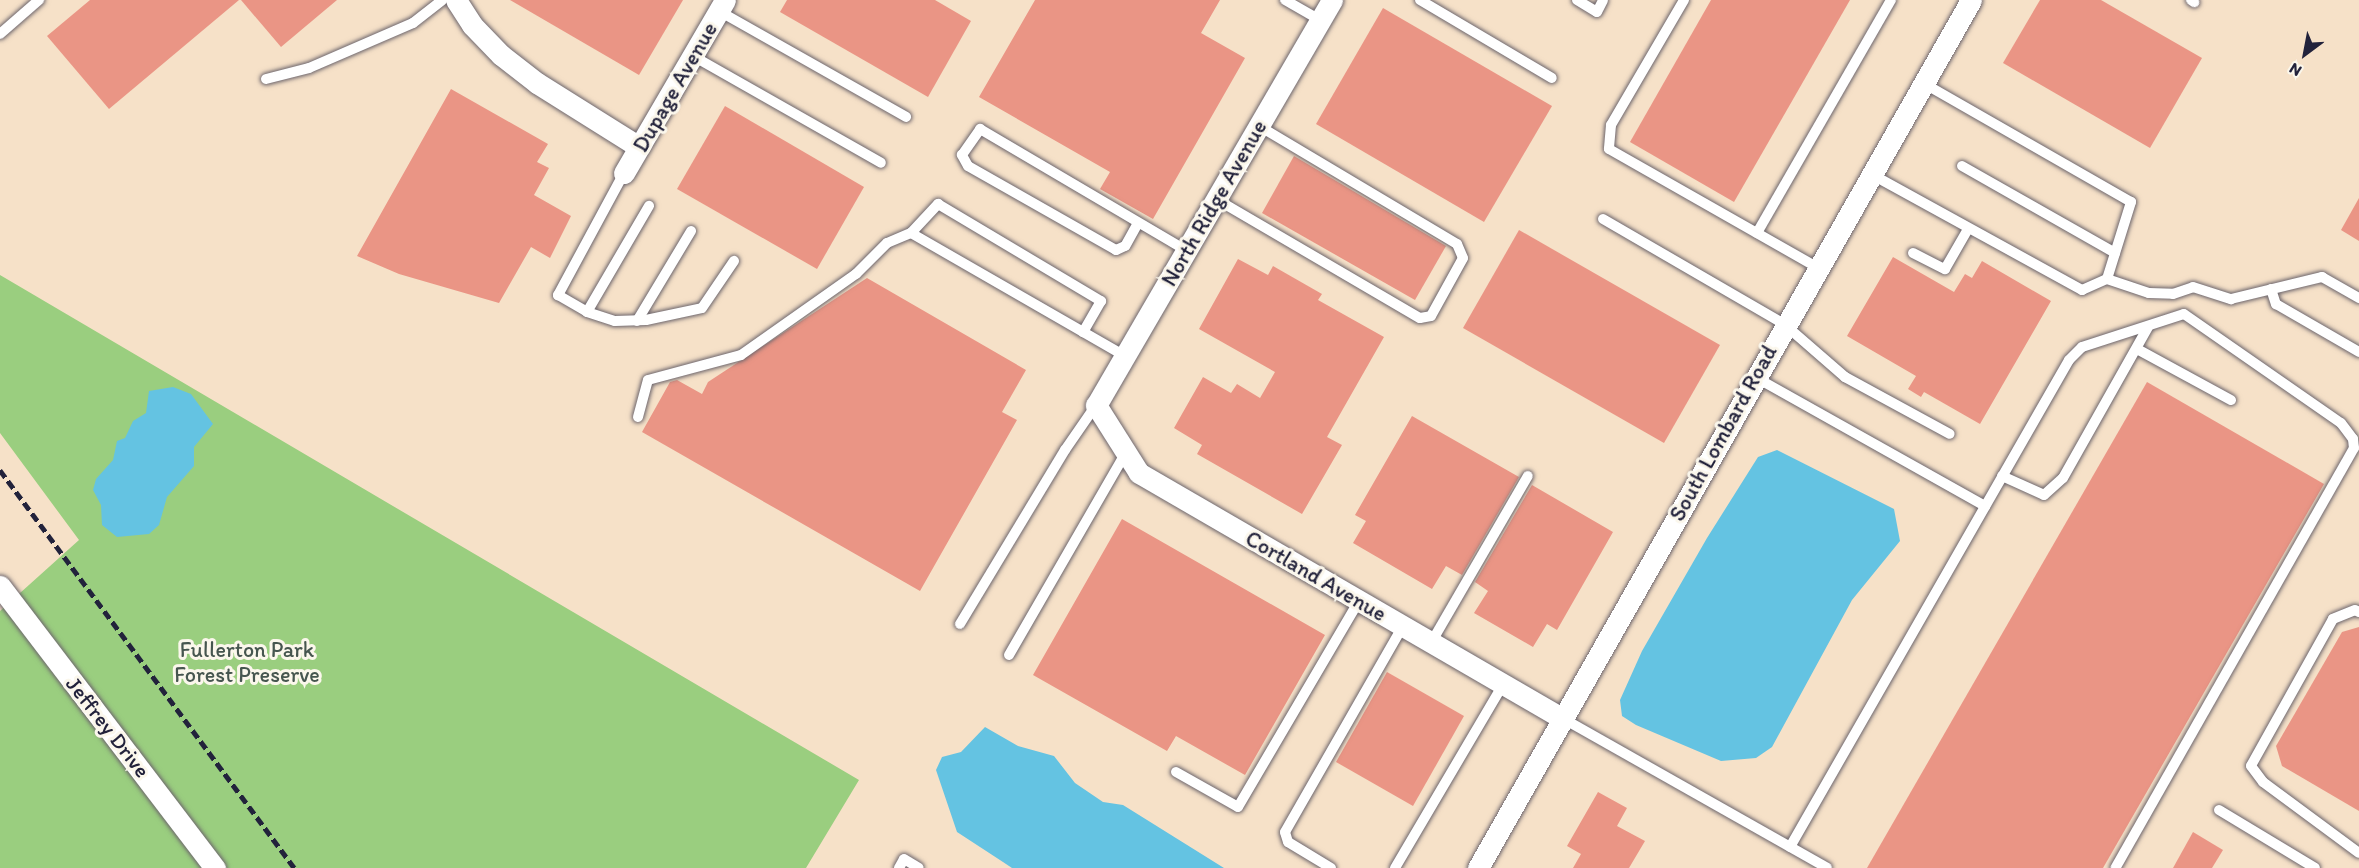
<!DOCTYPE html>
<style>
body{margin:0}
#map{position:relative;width:2359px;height:868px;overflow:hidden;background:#f6e1c8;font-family:Itim,sans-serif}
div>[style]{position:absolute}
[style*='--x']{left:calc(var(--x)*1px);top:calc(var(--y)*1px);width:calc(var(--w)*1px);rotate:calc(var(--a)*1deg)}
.green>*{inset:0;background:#9ace7f}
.water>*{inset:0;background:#64c3e2}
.building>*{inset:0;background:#ea9585}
.roads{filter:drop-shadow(0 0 2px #6c656c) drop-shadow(0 0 2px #6c656c)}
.lane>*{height:10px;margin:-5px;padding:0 5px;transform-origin:5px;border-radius:5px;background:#fff}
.street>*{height:21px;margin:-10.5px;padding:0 10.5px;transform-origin:10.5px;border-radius:10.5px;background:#fff}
.rail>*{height:4.5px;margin-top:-2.25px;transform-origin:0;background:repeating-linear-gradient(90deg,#22223b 0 9px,transparent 0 13.5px)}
span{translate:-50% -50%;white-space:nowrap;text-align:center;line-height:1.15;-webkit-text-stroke:6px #fbf7ec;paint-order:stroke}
.street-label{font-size:22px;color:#22223b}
.park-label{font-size:22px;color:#46564f}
.north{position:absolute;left:2275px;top:24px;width:60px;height:60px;-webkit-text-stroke:4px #fbf7ec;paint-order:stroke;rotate:212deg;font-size:16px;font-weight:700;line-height:24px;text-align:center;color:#22223b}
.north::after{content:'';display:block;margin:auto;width:21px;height:27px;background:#22223b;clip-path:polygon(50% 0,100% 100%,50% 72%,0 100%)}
</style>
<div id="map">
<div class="green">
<div style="clip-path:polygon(0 275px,859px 780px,806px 868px,0 868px,0 611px,79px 540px,0 433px)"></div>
</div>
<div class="water">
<div style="clip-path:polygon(173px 387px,191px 394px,213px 424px,194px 447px,194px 466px,167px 497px,159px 525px,149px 534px,117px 537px,102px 525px,101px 505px,93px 490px,96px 479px,113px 460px,117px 441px,125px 438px,133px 421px,146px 413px,149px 391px)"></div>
<div style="clip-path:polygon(1777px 450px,1894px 509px,1900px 541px,1852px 600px,1772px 747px,1756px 758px,1721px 761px,1636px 725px,1622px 716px,1620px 700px,1642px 651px,1707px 538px,1758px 457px)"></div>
<div style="clip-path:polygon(985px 727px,1018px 746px,1054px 756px,1075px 783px,1103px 802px,1123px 805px,1224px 868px,1012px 868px,1003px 862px,957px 832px,936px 770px,942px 757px,961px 752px)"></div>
</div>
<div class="building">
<div style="clip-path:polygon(90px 0,239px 0,109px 109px,47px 36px)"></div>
<div style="clip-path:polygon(241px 0,337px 0,281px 47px)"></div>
<div style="clip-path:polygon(510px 0,683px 0,639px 75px)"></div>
<div style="clip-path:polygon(787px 0,935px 0,971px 21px,928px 97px,780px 12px)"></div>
<div style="clip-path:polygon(1035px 0,1220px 0,1201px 33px,1245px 58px,1153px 219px,1100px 189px,1110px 172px,979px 97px)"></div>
<div style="clip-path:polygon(1711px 0,1850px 0,1734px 202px,1630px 142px)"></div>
<div style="clip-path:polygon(2040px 0,2101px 0,2202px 58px,2150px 148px,2003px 63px)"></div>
<div style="clip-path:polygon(1383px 8px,1552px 106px,1484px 222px,1316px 124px)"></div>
<div style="clip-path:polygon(451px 89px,548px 144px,537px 162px,549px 168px,534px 195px,571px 216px,550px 258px,531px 247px,499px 303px,399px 274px,357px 256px)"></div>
<div style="clip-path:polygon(725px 106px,864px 187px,817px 269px,677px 189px)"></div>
<div style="clip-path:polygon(1294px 156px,1446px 246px,1415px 300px,1262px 213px)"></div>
<div style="clip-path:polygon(2359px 198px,2359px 241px,2341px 230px)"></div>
<div style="clip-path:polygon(1519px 230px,1720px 345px,1664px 443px,1463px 328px)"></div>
<div style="clip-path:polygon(1893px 257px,1954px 292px,1965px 274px,1972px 278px,1982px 261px,2051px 301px,1980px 424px,1924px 392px,1921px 397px,1908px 389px,1916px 376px,1847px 336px)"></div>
<div style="clip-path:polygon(1238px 259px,1268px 275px,1273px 266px,1322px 294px,1318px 300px,1384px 337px,1327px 437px,1342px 445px,1302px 514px,1197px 454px,1202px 445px,1174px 428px,1203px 377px,1231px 393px,1237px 384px,1260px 398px,1275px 372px,1199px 329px)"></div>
<div style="clip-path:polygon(867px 278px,1026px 370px,1002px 412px,1017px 420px,920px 591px,642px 432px,670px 382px,677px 380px,702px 394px,708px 382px)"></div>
<div style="clip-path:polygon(2147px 382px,2324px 484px,2103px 868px,1867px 868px)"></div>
<div style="clip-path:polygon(1412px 416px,1519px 477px,1462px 575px,1446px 566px,1432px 589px,1353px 543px,1366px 521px,1355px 515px)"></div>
<div style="clip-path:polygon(1532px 485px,1613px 532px,1557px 630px,1547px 624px,1533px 647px,1474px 613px,1488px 591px,1475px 582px)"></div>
<div style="clip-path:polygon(1122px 519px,1325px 635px,1245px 775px,1176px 736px,1167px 751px,1033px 675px)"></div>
<div style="clip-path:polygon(2359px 627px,2359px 811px,2282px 766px,2276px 746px,2342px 632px)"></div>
<div style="clip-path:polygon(1387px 672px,1464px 716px,1413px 806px,1336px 762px)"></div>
<div style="clip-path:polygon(1598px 792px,1627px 808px,1617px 826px,1645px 841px,1629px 868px,1573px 868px,1581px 854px,1567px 846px)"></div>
<div style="clip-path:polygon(2193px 832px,2223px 850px,2212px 868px,2173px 868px)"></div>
</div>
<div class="roads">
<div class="lane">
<div style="--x:1285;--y:0;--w:40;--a:29.7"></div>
<div style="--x:1420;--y:0;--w:153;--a:30.6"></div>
<div style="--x:1577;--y:0;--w:23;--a:31"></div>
<div style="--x:1597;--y:12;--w:13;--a:-63"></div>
<div style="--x:1684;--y:0;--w:145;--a:120.3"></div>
<div style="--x:1611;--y:125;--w:24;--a:95"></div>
<div style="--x:1609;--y:149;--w:239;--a:29.6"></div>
<div style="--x:2191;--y:0;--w:4;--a:34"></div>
<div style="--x:719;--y:11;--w:215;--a:29.5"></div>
<div style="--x:0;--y:34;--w:52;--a:-41.1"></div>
<div style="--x:693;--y:56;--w:216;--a:29.6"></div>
<div style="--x:266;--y:79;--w:44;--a:-14.3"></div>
<div style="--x:309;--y:68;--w:113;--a:-23.4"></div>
<div style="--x:413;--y:23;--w:37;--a:-38"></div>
<div style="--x:1962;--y:166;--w:176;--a:29.6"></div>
<div style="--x:624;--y:173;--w:139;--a:118.4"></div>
<div style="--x:558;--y:295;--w:34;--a:30"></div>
<div style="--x:587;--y:312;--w:29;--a:18"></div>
<div style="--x:615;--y:321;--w:31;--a:-2"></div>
<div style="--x:646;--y:320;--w:57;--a:-12.1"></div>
<div style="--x:702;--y:308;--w:57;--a:-55.8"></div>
<div style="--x:1871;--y:174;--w:241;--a:28.8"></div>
<div style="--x:2082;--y:290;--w:27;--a:-24"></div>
<div style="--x:2107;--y:279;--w:81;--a:-72.7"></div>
<div style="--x:2131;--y:202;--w:240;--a:-150.2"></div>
<div style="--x:1216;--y:199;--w:236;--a:30.3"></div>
<div style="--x:1420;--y:318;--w:11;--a:-10"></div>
<div style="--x:1431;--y:316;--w:66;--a:-61.1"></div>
<div style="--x:1463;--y:258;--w:15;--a:-113"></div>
<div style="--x:1457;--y:244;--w:230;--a:-149.2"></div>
<div style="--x:1603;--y:219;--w:209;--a:30.1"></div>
<div style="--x:1784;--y:324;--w:81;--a:41"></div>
<div style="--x:1845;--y:377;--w:119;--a:28.5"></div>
<div style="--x:1138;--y:223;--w:26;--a:119"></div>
<div style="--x:1125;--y:246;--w:10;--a:156"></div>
<div style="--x:1116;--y:250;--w:170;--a:-150.4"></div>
<div style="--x:968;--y:166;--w:13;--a:-119"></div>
<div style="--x:962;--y:155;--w:32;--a:-55"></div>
<div style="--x:980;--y:129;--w:240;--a:30.5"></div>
<div style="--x:911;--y:233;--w:247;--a:29.9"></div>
<div style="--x:1757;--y:233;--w:269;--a:-60.1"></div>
<div style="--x:1913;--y:253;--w:36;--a:27"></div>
<div style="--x:1945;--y:269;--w:46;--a:-60.1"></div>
<div style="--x:2107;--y:279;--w:44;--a:18.4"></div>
<div style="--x:2149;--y:293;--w:24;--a:2"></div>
<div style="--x:2173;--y:294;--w:21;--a:-19"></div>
<div style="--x:2193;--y:287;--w:40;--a:18"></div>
<div style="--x:2231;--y:299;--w:94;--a:-13.6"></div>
<div style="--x:2322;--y:277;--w:43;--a:29.6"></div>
<div style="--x:2271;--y:289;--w:16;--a:72"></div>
<div style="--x:2276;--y:304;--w:96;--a:30"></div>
<div style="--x:587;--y:312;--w:123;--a:-59.7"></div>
<div style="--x:637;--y:321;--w:105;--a:-59"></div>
<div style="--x:2137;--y:349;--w:107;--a:28.5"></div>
<div style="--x:1755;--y:377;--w:264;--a:29.3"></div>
<div style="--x:638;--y:417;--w:38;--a:-75"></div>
<div style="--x:648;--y:380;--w:96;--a:-15"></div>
<div style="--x:741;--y:355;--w:141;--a:-35.2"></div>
<div style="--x:856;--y:274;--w:44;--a:-45"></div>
<div style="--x:887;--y:243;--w:26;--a:-23"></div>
<div style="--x:911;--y:233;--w:40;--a:-47"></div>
<div style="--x:938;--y:204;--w:190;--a:30.8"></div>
<div style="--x:1101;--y:301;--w:36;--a:120"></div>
<div style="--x:2002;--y:476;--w:46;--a:24.3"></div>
<div style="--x:2044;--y:495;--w:25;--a:-42"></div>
<div style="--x:2063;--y:478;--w:173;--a:-60.6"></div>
<div style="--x:2359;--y:612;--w:4;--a:-153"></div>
<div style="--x:2355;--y:610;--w:24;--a:158"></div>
<div style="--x:2333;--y:619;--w:168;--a:119.2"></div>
<div style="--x:2251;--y:766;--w:20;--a:53"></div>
<div style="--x:2263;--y:782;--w:119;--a:36.5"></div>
<div style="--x:960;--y:624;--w:203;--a:-58.9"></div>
<div style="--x:1065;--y:450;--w:55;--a:-55.4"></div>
<div style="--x:1431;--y:643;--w:193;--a:-59.9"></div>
<div style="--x:1009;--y:655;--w:234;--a:-60"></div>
<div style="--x:1564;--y:719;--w:302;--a:29.5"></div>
<div style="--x:1176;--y:772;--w:71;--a:29.4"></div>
<div style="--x:1238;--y:807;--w:239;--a:-59.6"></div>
<div style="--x:2219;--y:810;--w:112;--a:31.1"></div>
<div style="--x:1790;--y:847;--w:561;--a:-60.19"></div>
<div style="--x:2069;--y:360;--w:18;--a:-45"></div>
<div style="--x:2082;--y:347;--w:107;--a:-17.9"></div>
<div style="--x:2184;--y:314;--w:191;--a:34.8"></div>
<div style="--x:2341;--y:423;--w:20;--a:53"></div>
<div style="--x:2353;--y:439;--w:9;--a:84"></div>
<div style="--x:2354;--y:448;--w:483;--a:119.6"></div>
<div style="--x:899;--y:868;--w:10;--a:-61"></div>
<div style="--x:904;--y:859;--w:17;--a:31"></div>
<div style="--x:1331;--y:868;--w:50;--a:-148.8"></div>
<div style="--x:1288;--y:842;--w:10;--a:-107"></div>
<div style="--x:1285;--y:832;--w:237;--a:-60.2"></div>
<div style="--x:1395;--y:868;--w:212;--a:-59.5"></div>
</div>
<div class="street">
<div style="--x:456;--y:0;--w:30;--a:57"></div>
<div style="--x:472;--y:25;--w:42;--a:46"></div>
<div style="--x:501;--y:55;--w:46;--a:37.9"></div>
<div style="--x:537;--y:83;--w:120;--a:32.1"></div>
<div style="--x:1332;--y:0;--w:469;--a:120.2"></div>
<div style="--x:1096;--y:405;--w:80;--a:57.7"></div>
<div style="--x:1139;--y:473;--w:491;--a:30.1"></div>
<div style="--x:624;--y:173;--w:200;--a:-59.7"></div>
<div style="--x:0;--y:586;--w:355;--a:52.7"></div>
<div style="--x:1478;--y:868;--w:998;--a:-60.4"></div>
</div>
</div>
<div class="rail">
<div style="--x:0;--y:470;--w:495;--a:53.5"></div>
</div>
<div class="street-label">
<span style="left:675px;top:87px;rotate:-60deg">Dupage Avenue</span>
<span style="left:1214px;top:203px;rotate:-60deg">North Ridge Avenue</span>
<span style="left:1723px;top:433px;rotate:-61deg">South Lombard Road</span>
<span style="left:1316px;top:576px;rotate:30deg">Cortland Avenue</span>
<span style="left:108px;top:727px;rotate:52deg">Jeffrey Drive</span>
</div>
<div class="park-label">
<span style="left:247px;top:662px">Fullerton Park<br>Forest Preserve</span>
</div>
<div class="north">N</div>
</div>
